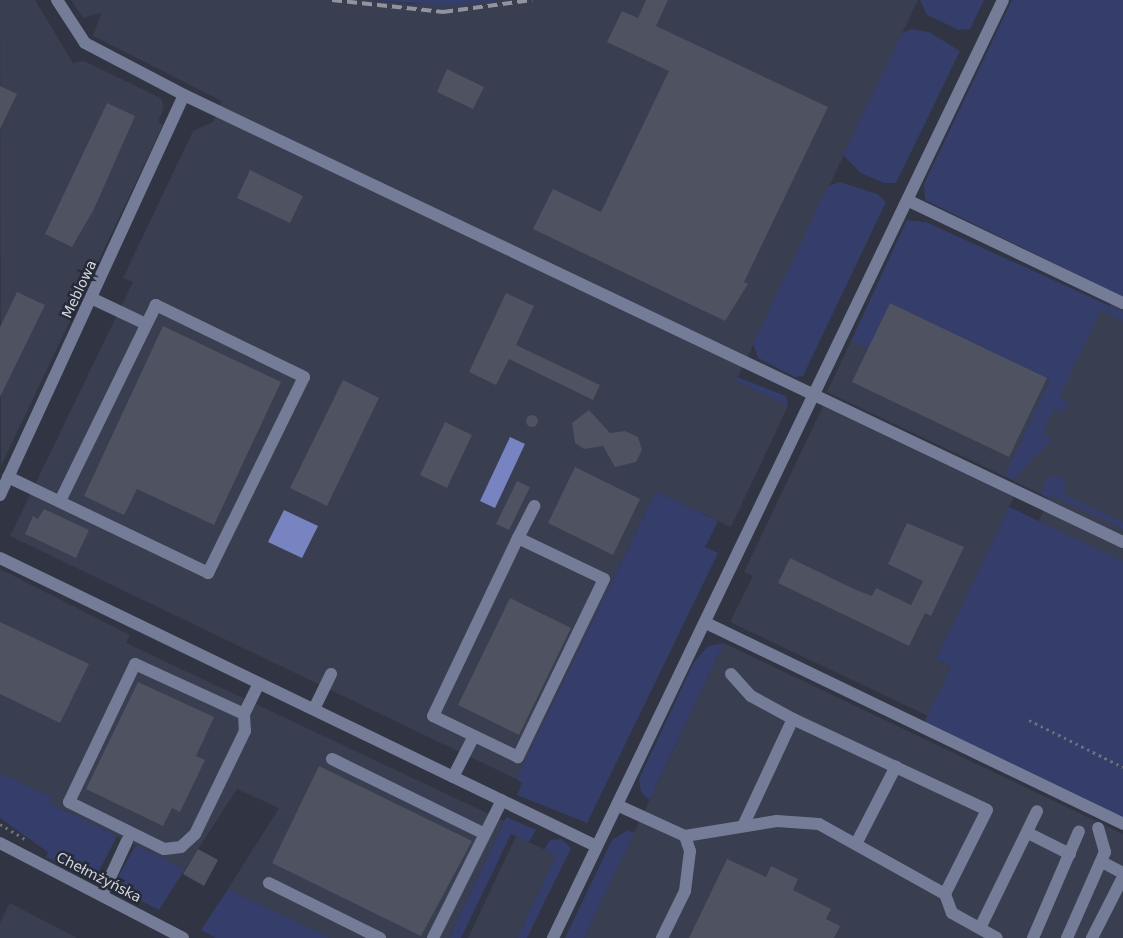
<!DOCTYPE html>
<meta charset="utf-8">
<style>
body{margin:0}
#map{position:relative;width:1123px;height:938px;overflow:hidden;background:#313442;font-family:"DejaVu Sans",sans-serif}
div>[style]{position:absolute}
[style*='--x']{left:calc(var(--x)*1px);top:calc(var(--y)*1px);width:calc(var(--w)*1px);rotate:calc(var(--a)*1deg)}
.built>*{inset:0;background:#393e51}
.green>*{inset:0;background:#353e6a}
.water>*{inset:0;background:#7784c1}
.building>*{inset:0;background:#4e5261}
.round{border-radius:50%}
.path>*{height:3px;margin-top:-1.5px;transform-origin:0;background:repeating-linear-gradient(90deg,#6d707c 0 2.5px,transparent 0 6.5px)}
.minor>*{height:12px;margin:-6px;padding:0 6px;transform-origin:6px;border-radius:6px;background:#757c97}
.rail>*{height:4px;margin-top:-2px;transform-origin:0;background:repeating-linear-gradient(90deg,#91939e 0 10px,transparent 0 15px)}
span{translate:-50% -50%;white-space:nowrap;text-align:center;line-height:1.15;-webkit-text-stroke:5px #272a37;paint-order:stroke}
.street-label{font-size:14px;color:#d4d6df}
</style>
<div id="map">
<div class="built">
<div style="clip-path:polygon(0 0,35px 0,73px 63px,84px 61px,161px 98px,164px 107px,158px 122px,163px 125px,1px 466px)"></div>
<div style="clip-path:polygon(71px 0,373px 0,411px 4px,501px 0,918px 0,736px 381px,788px 406px,731px 527px,656px 491px,516px 779px,10px 536px,133px 282px,123px 278px,193px 131px,213px 122px,222px 101px,93px 36px,101px 13px,83px 18px)"></div>
<div style="clip-path:polygon(1123px 278px,1123px 810px,1107px 555px,1039px 521px,1049px 498px,1012px 480px,1099px 304px,1109px 308px)"></div>
<div style="clip-path:polygon(890px 303px,1050px 380px,1006px 477px,827px 392px,851px 341px,868px 348px)"></div>
<div style="clip-path:polygon(823px 406px,1014px 497px,936px 659px,951px 667px,928px 716px,730px 622px,753px 576px,744px 572px)"></div>
<div style="clip-path:polygon(0 569px,130px 635px,126px 643px,504px 821px,449px 938px,330px 938px,228px 889px,279px 808px,237px 789px,185px 869px,49px 803px,51px 797px,0 773px)"></div>
<div style="clip-path:polygon(724px 643px,1123px 834px,1123px 938px,584px 938px)"></div>
<div style="clip-path:polygon(516px 836px,556px 855px,517px 938px,468px 938px)"></div>
<div style="clip-path:polygon(10px 903px,77px 938px,0 938px,0 923px)"></div>
</div>
<div class="green">
<div style="clip-path:polygon(373px 0,501px 0,451px 6px)"></div>
<div style="clip-path:polygon(920px 0,984px 0,970px 29px,959px 30px,927px 15px)"></div>
<div style="clip-path:polygon(1012px 0,1123px 0,1123px 297px,925px 200px,924px 184px)"></div>
<div style="clip-path:polygon(911px 29px,929px 32px,960px 51px,896px 183px,884px 183px,861px 173px,843px 155px,902px 33px)"></div>
<div style="clip-path:polygon(840px 182px,877px 194px,886px 202px,803px 376px,795px 377px,758px 358px,753px 344px,828px 186px)"></div>
<div style="clip-path:polygon(907px 220px,926px 222px,1123px 312px,1123px 321px,1101px 310px,1059px 398px,1069px 403px,1064px 413px,1054px 408px,1042px 433px,1052px 438px,1049px 443px,1012px 480px,1006px 477px,1010px 465px,1050px 380px,890px 303px,868px 349px,851px 341px)"></div>
<div style="clip-path:polygon(737px 377px,786px 396px,788px 406px,736px 381px)"></div>
<div style="clip-path:polygon(1060px 476px,1066px 483px,1065px 495px,1123px 522px,1123px 529px,1052px 495px,1049px 499px,1041px 494px,1047px 477px)"></div>
<div style="clip-path:polygon(656px 491px,718px 521px,705px 547px,718px 553px,587px 823px,517px 795px,522px 783px,516px 779px)"></div>
<div style="clip-path:polygon(1009px 507px,1123px 561px,1123px 818px,924px 723px,951px 667px,936px 659px)"></div>
<div style="clip-path:polygon(724px 643px,654px 790px,650px 800px,641px 792px,639px 779px,694px 662px,708px 646px)"></div>
<div style="clip-path:polygon(0 773px,52px 797px,49px 803px,117px 836px,99px 871px,86px 876px,46px 857px,48px 852px,0 818px)"></div>
<div style="clip-path:polygon(506px 817px,536px 830px,529px 842px,511px 834px,461px 938px,449px 938px)"></div>
<div style="clip-path:polygon(628px 830px,634px 833px,584px 938px,565px 938px,612px 840px)"></div>
<div style="clip-path:polygon(561px 839px,571px 848px,527px 938px,517px 938px,556px 855px,544px 850px,550px 840px)"></div>
<div style="clip-path:polygon(136px 845px,185px 869px,159px 910px,118px 889px,118px 877px)"></div>
<div style="clip-path:polygon(228px 889px,330px 938px,216px 938px,201px 930px)"></div>
</div>
<div class="water">
<div style="clip-path:polygon(510px 437px,525px 444px,495px 508px,480px 501px)"></div>
<div style="clip-path:polygon(284px 510px,318px 526px,302px 558px,268px 542px)"></div>
</div>
<div class="building">
<div style="clip-path:polygon(646px 0,668px 0,656px 26px,828px 107px,744px 282px,748px 284px,725px 321px,533px 229px,553px 189px,601px 212px,669px 71px,607px 42px,622px 11px,638px 18px)"></div>
<div style="clip-path:polygon(447px 69px,484px 87px,473px 109px,437px 92px)"></div>
<div style="clip-path:polygon(0 86px,17px 94px,0 129px)"></div>
<div style="clip-path:polygon(107px 103px,135px 116px,94px 209px,72px 247px,45px 234px)"></div>
<div style="clip-path:polygon(250px 170px,303px 196px,290px 223px,237px 198px)"></div>
<div style="clip-path:polygon(17px 292px,45px 305px,0 397px,0 327px)"></div>
<div style="clip-path:polygon(506px 293px,534px 306px,516px 345px,600px 385px,593px 400px,509px 359px,496px 385px,469px 372px)"></div>
<div style="clip-path:polygon(890px 303px,1047px 378px,1009px 457px,852px 382px)"></div>
<div style="clip-path:polygon(163px 326px,281px 382px,214px 525px,137px 489px,124px 515px,84px 496px)"></div>
<div style="clip-path:polygon(343px 380px,379px 398px,327px 506px,290px 488px)"></div>
<div style="clip-path:polygon(589px 410px,610px 433px,625px 431px,638px 437px,642px 450px,636px 462px,615px 467px,603px 446px,584px 449px,575px 443px,572px 423px)"></div>
<div class="round" style="left:526px;top:415px;width:12px;height:12px"></div>
<div style="clip-path:polygon(445px 422px,472px 435px,447px 488px,420px 475px)"></div>
<div style="clip-path:polygon(575px 467px,640px 499px,613px 555px,548px 523px)"></div>
<div style="clip-path:polygon(517px 481px,530px 487px,509px 530px,496px 524px)"></div>
<div style="clip-path:polygon(44px 509px,89px 530px,76px 558px,25px 534px,33px 516px,38px 519px)"></div>
<div style="clip-path:polygon(907px 523px,964px 547px,931px 616px,925px 613px,909px 646px,778px 583px,790px 558px,856px 590px,872px 596px,876px 588px,911px 605px,923px 581px,888px 564px)"></div>
<div style="clip-path:polygon(510px 598px,571px 628px,519px 735px,458px 705px)"></div>
<div style="clip-path:polygon(0 622px,89px 664px,60px 723px,0 694px)"></div>
<div style="clip-path:polygon(138px 682px,214px 717px,196px 756px,205px 760px,180px 812px,172px 808px,163px 826px,86px 789px)"></div>
<div style="clip-path:polygon(319px 766px,472px 841px,421px 936px,272px 863px)"></div>
<div style="clip-path:polygon(198px 849px,218px 860px,204px 886px,183px 874px)"></div>
<div style="clip-path:polygon(727px 859px,766px 877px,771px 866px,798px 879px,793px 890px,831px 909px,826px 919px,840px 926px,834px 938px,689px 938px)"></div>
</div>
<div class="path">
<div style="--x:1029;--y:720;--w:105;--a:26.6"></div>
<div style="--x:0;--y:824;--w:31;--a:31"></div>
</div>
<div class="minor">
<div style="--x:57;--y:0;--w:51;--a:56.9"></div>
<div style="--x:85;--y:43;--w:112;--a:27.7"></div>
<div style="--x:184;--y:95;--w:1040;--a:25.46"></div>
<div style="--x:909;--y:201;--w:237;--a:25.5"></div>
<div style="--x:91;--y:298;--w:61;--a:25.3"></div>
<div style="--x:8;--y:477;--w:222;--a:25.6"></div>
<div style="--x:208;--y:573;--w:218;--a:-63.9"></div>
<div style="--x:304;--y:377;--w:165;--a:-154.1"></div>
<div style="--x:156;--y:305;--w:218;--a:116.1"></div>
<div style="--x:0;--y:495;--w:440;--a:-65.3"></div>
<div style="--x:518;--y:538;--w:95;--a:25.5"></div>
<div style="--x:604;--y:579;--w:198;--a:115.8"></div>
<div style="--x:518;--y:757;--w:94;--a:-154.2"></div>
<div style="--x:433;--y:716;--w:197;--a:-64.5"></div>
<div style="--x:518;--y:538;--w:36;--a:-63"></div>
<div style="--x:0;--y:558;--w:662;--a:25.79"></div>
<div style="--x:706;--y:623;--w:463;--a:25.7"></div>
<div style="--x:731;--y:674;--w:30;--a:48"></div>
<div style="--x:751;--y:696;--w:48;--a:28.7"></div>
<div style="--x:793;--y:719;--w:214;--a:25.1"></div>
<div style="--x:987;--y:810;--w:94;--a:116.6"></div>
<div style="--x:314;--y:709;--w:39;--a:-64"></div>
<div style="--x:244;--y:714;--w:17;--a:87"></div>
<div style="--x:245;--y:731;--w:114;--a:115.9"></div>
<div style="--x:195;--y:834;--w:19;--a:137"></div>
<div style="--x:181;--y:847;--w:17;--a:173"></div>
<div style="--x:164;--y:849;--w:106;--a:-153.7"></div>
<div style="--x:69;--y:802;--w:153;--a:-64.4"></div>
<div style="--x:135;--y:664;--w:120;--a:24.6"></div>
<div style="--x:244;--y:714;--w:34;--a:-64"></div>
<div style="--x:332;--y:759;--w:170;--a:26.1"></div>
<div style="--x:453;--y:777;--w:46;--a:-62.9"></div>
<div style="--x:617;--y:805;--w:75;--a:24.5"></div>
<div style="--x:685;--y:836;--w:93;--a:-9.3"></div>
<div style="--x:777;--y:821;--w:42;--a:4.1"></div>
<div style="--x:819;--y:824;--w:144;--a:29.1"></div>
<div style="--x:945;--y:894;--w:20;--a:70"></div>
<div style="--x:952;--y:913;--w:51;--a:29.1"></div>
<div style="--x:743;--y:826;--w:118;--a:-65"></div>
<div style="--x:1028;--y:833;--w:47;--a:26.6"></div>
<div style="--x:857;--y:842;--w:85;--a:-62.8"></div>
<div style="--x:0;--y:843;--w:206;--a:27.4"></div>
<div style="--x:1102;--y:862;--w:24;--a:28"></div>
<div style="--x:269;--y:883;--w:124;--a:26.4"></div>
<div style="--x:102;--y:895;--w:60;--a:-65.2"></div>
<div style="--x:980;--y:928;--w:130;--a:-64"></div>
<div style="--x:433;--y:938;--w:154;--a:-63.4"></div>
<div style="--x:553;--y:938;--w:1040;--a:-64.37"></div>
<div style="--x:662;--y:938;--w:52;--a:-63.9"></div>
<div style="--x:685;--y:891;--w:40;--a:-82.9"></div>
<div style="--x:690;--y:851;--w:16;--a:-108"></div>
<div style="--x:1033;--y:938;--w:116;--a:-66.7"></div>
<div style="--x:1067;--y:938;--w:94;--a:-66.2"></div>
<div style="--x:1105;--y:852;--w:25;--a:-106"></div>
<div style="--x:1092;--y:938;--w:68;--a:-63.1"></div>
</div>
<div class="rail">
<div style="--x:332;--y:0;--w:112;--a:6.2"></div>
<div style="--x:443;--y:12;--w:90;--a:-7.7"></div>
</div>
<div class="street-label">
<span style="left:79px;top:289px;rotate:-65deg">Meblowa</span>
<span style="left:99px;top:877px;rotate:27deg">Chełmżyńska</span>
</div>
</div>
